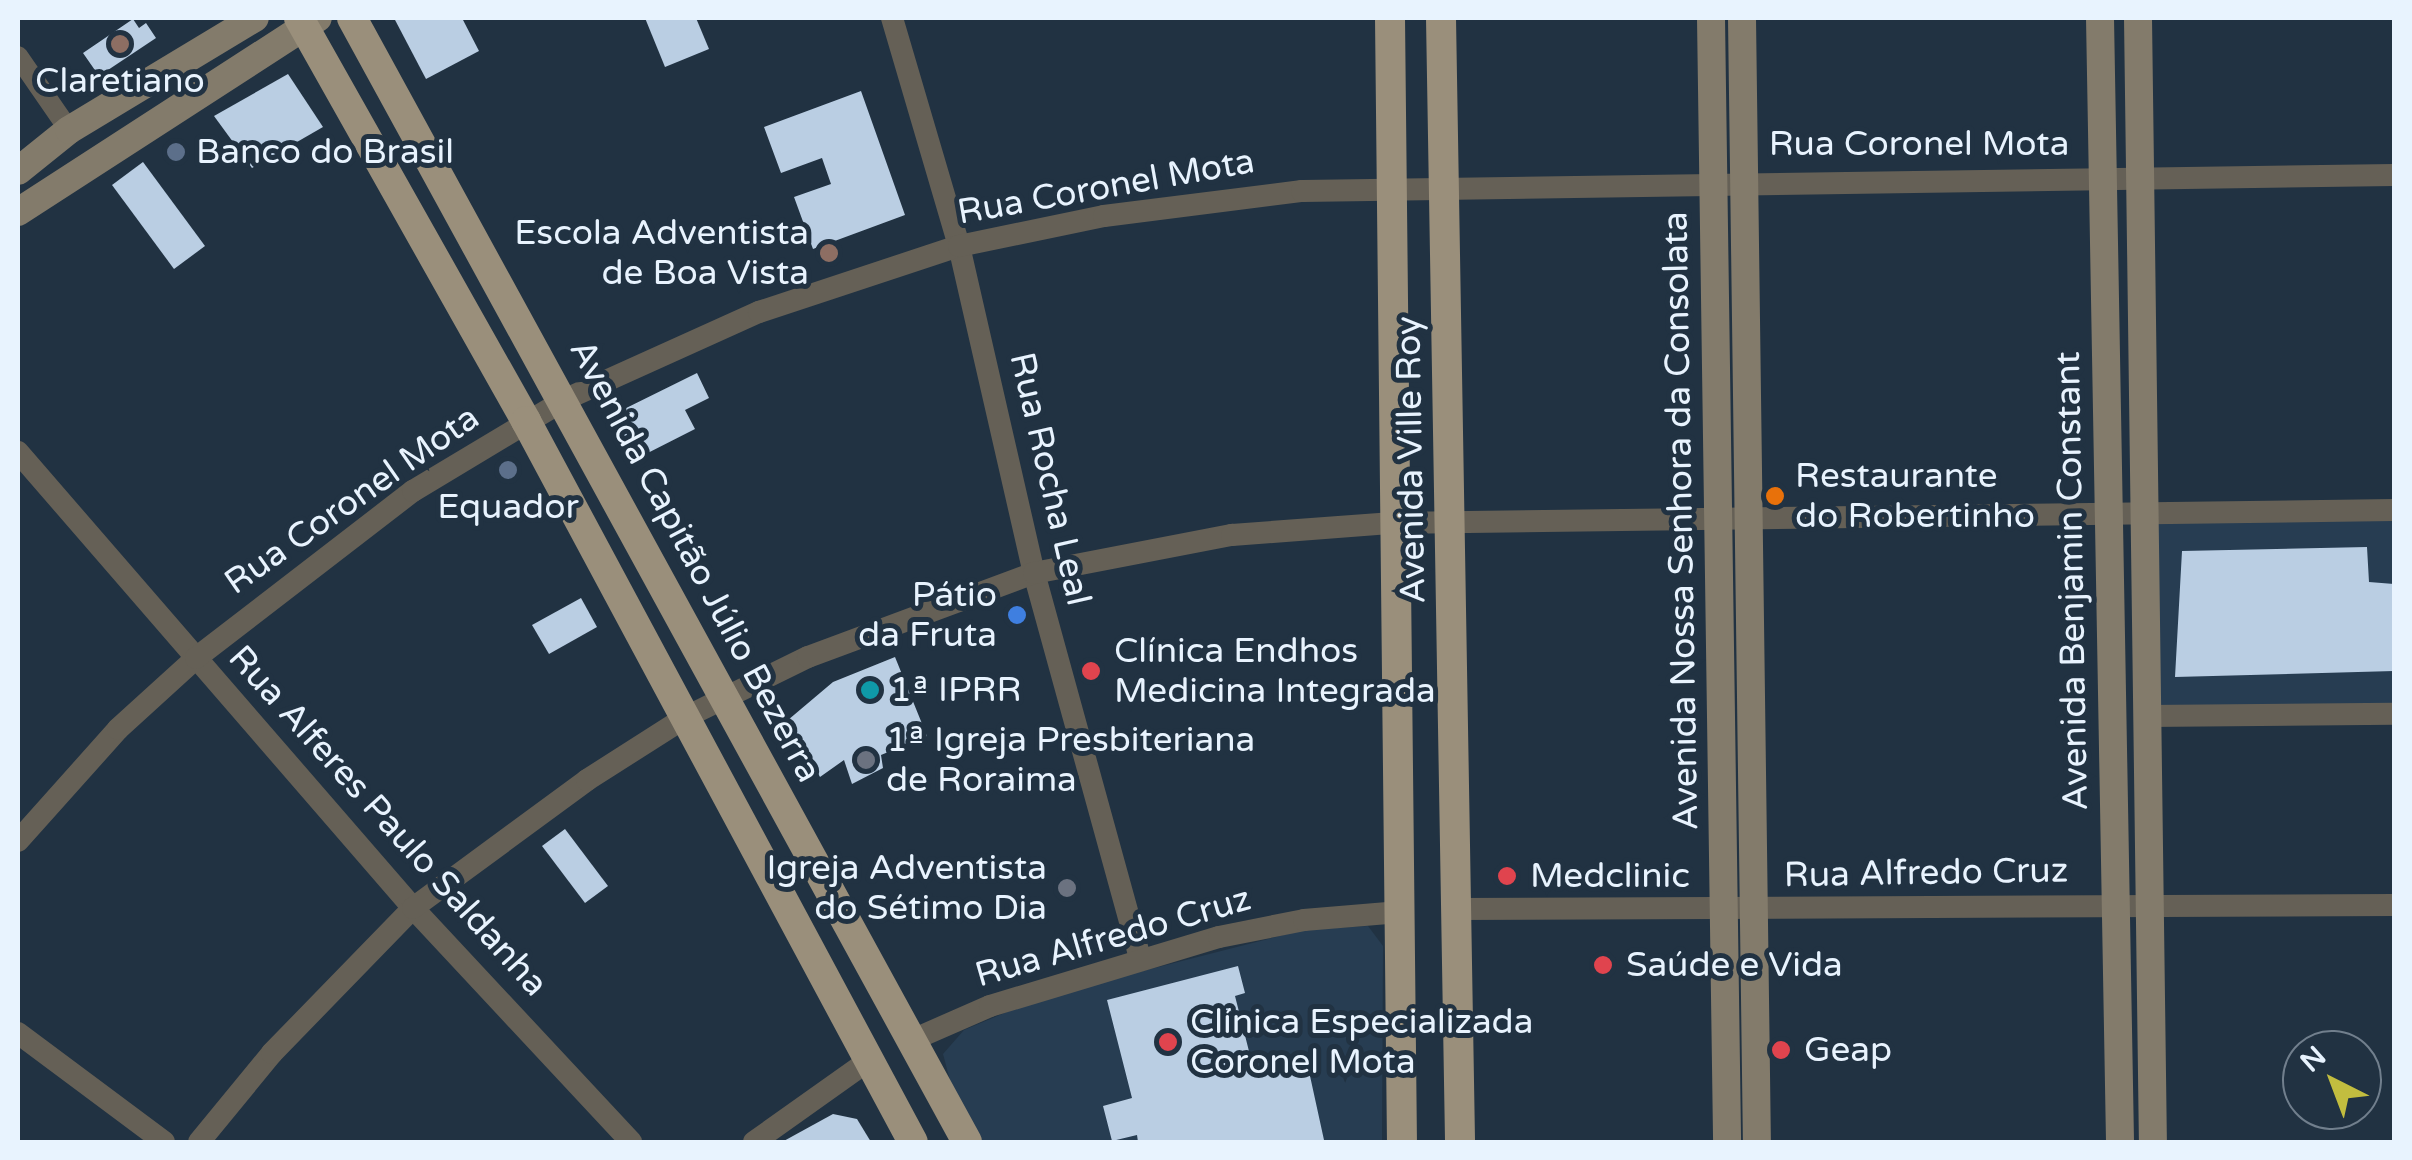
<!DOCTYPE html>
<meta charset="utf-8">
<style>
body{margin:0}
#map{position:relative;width:2412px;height:1160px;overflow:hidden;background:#213242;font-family:"Varela Round",sans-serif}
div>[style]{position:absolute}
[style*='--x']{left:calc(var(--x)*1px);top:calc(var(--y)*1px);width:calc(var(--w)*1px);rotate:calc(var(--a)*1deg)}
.built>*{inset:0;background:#273d52}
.building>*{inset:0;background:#bacee3}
.minor>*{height:20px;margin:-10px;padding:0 10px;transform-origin:10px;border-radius:10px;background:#656056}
.tertiary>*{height:22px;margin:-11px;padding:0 11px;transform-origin:11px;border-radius:11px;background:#656056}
.secondary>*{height:28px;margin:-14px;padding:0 14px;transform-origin:14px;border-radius:14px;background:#837b6b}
.primary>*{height:30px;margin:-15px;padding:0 15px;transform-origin:15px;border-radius:15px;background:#9a8f7b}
.dots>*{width:28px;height:28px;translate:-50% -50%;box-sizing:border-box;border:5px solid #213242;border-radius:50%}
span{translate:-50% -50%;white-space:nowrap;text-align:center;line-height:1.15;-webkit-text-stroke:10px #213242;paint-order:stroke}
.poi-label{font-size:35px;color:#e8f3fe}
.left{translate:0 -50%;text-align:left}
.right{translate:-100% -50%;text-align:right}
.street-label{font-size:35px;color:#e8f3fe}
.frame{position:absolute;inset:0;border:20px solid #e8f3fe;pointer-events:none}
.north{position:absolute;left:2282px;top:1030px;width:100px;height:100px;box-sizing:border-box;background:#213242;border:2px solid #717f8d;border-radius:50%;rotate:318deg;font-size:28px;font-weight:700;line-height:40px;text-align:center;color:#e8f3fe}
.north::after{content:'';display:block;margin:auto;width:35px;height:45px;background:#c2bd3f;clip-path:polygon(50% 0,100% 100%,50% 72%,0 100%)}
</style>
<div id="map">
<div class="built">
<div style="clip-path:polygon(2394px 519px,2394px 722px,2145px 723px,2148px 520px)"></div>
<div style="clip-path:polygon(1368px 926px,1383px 946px,1382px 1142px,983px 1142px,951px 1084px,943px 1054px,964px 1030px,1045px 996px,1303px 930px)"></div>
</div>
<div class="building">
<div style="clip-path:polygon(394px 18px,462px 18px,479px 51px,426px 79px)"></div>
<div style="clip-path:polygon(645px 18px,696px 18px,709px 49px,665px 67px)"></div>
<div style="clip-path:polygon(133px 19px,139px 28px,146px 23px,156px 38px,99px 76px,83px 53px)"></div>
<div style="clip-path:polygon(288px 74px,323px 127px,252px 168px,214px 116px)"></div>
<div style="clip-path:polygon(861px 91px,905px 215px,813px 249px,794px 197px,831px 184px,822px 158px,781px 173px,764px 127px)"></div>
<div style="clip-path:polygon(143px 162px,205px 246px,174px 269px,112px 185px)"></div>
<div style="clip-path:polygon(697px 373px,709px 398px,685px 410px,695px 429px,630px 462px,608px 417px)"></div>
<div style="clip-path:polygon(2367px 547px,2369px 582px,2394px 584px,2394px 671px,2175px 677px,2182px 551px)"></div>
<div style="clip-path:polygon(581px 598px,597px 627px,549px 654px,532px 625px)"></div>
<div style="clip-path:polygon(895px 657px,927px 736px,881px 755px,883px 768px,852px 784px,844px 760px,820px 777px,788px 720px,833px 682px)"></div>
<div style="clip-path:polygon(565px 829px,608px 886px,585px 903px,542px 846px)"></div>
<div style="clip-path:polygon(1238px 966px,1245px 993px,1235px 996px,1253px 1067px,1305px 1053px,1324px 1140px,1138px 1142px,1137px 1135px,1112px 1141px,1103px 1106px,1132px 1098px,1107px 1000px)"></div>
<div style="clip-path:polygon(833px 1114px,857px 1119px,871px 1142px,782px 1142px)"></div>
</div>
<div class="minor">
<div style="--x:18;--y:56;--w:90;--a:55.4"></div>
</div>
<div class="tertiary">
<div style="--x:892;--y:18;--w:238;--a:73.6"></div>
<div style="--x:959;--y:246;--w:335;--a:77.1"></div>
<div style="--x:1034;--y:573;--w:398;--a:74.6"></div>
<div style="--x:18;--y:452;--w:603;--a:49.1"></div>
<div style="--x:413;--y:908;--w:320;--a:47"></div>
<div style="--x:2148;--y:716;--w:246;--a:-0.5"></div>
<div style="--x:18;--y:841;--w:150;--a:-48.2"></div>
<div style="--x:118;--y:729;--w:105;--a:-42.3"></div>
<div style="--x:196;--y:658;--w:274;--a:-37.6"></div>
<div style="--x:413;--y:491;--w:179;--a:-31"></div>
<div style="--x:566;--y:399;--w:212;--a:-24.3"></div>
<div style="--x:759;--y:312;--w:211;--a:-18.3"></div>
<div style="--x:959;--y:246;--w:148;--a:-11.7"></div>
<div style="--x:1104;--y:216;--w:200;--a:-7.2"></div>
<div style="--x:1302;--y:191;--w:1092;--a:-0.84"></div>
<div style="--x:1458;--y:909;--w:936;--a:-0.24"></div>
<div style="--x:18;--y:1033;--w:182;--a:36.7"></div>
<div style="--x:910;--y:1041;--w:87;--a:-23.6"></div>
<div style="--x:990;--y:1006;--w:239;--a:-16.8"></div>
<div style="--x:1219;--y:937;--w:87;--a:-11.3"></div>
<div style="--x:1304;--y:920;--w:96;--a:-4.8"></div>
<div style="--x:199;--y:1142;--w:115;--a:-50.6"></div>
<div style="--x:272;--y:1053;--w:202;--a:-45.8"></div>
<div style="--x:413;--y:908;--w:216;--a:-36.3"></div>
<div style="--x:587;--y:780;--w:117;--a:-32.5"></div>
<div style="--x:686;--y:717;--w:136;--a:-26.2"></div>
<div style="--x:808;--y:657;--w:241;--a:-20.4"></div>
<div style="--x:1034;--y:573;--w:202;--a:-10.9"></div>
<div style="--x:1232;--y:535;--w:158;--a:-4.3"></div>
<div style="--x:1390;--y:523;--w:1004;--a:-0.74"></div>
<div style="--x:754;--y:1142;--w:140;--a:-35.4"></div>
</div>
<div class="secondary">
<div style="--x:1711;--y:18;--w:1124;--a:89.18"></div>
<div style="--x:1742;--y:18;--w:1124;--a:89.24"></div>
<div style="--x:2100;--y:18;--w:1124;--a:88.98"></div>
<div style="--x:2138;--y:18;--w:1124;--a:89.24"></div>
<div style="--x:18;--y:171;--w:65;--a:-38.8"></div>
<div style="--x:69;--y:130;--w:217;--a:-31.1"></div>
<div style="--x:18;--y:212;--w:357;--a:-32.9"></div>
</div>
<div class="primary">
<div style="--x:299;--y:18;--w:463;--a:60.6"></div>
<div style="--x:526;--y:421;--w:818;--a:61.78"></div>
<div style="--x:352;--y:18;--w:1281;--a:61.31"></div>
<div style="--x:1390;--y:18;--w:1124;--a:89.39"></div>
<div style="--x:1441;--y:18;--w:1124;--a:89.03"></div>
</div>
<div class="dots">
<div style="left:120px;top:44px;background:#8d6e63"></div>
<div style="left:176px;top:152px;background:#5c6f8a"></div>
<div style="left:829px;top:253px;background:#8d6e63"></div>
<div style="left:508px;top:470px;background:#5c6f8a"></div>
<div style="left:1775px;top:496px;background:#e8710a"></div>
<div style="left:1017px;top:615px;background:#3f7fe0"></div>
<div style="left:1091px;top:671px;background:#e0444e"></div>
<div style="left:870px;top:690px;background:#0f9aa8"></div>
<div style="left:866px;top:760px;background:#6b7280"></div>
<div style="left:1507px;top:876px;background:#e0444e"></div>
<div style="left:1067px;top:888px;background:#6b7280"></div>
<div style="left:1603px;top:965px;background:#e0444e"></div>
<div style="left:1168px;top:1042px;background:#e0444e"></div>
<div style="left:1781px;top:1050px;background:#e0444e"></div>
</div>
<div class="poi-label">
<span style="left:120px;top:81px">Claretiano</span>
<span class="left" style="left:196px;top:152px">Banco do Brasil</span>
<span class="right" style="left:809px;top:253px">Escola Adventista<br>de Boa Vista</span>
<span class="left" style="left:1795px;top:496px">Restaurante<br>do Robertinho</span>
<span style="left:508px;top:507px">Equador</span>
<span class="right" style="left:997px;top:615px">Pátio<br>da Fruta</span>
<span class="left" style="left:1114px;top:671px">Clínica Endhos<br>Medicina Integrada</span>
<span class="left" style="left:890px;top:690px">1ª IPRR</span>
<span class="left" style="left:886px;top:760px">1ª Igreja Presbiteriana<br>de Roraima</span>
<span class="right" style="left:1047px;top:888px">Igreja Adventista<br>do Sétimo Dia</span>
<span class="left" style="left:1530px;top:876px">Medclinic</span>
<span class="left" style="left:1626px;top:965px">Saúde e Vida</span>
<span class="left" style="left:1190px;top:1042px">Clínica Especializada<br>Coronel Mota</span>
<span class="left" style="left:1804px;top:1050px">Geap</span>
</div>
<div class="street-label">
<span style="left:1919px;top:144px">Rua Coronel Mota</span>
<span style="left:1106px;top:187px;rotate:-10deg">Rua Coronel Mota</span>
<span style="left:1411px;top:460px;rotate:-91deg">Avenida Ville Roy</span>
<span style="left:1050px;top:479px;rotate:77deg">Rua Rocha Leal</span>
<span style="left:352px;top:500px;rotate:-35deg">Rua Coronel Mota</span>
<span style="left:1681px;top:521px;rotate:-91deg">Avenida Nossa Senhora da Consolata</span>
<span style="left:695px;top:561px;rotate:62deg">Avenida Capitão Júlio Bezerra</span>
<span style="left:2072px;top:581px;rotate:-91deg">Avenida Benjamin Constant</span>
<span style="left:388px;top:821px;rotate:48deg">Rua Alferes Paulo Saldanha</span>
<span style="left:1926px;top:873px;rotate:-1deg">Rua Alfredo Cruz</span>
<span style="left:1113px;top:937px;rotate:-16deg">Rua Alfredo Cruz</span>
</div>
<div class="frame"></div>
<div class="north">N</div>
</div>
